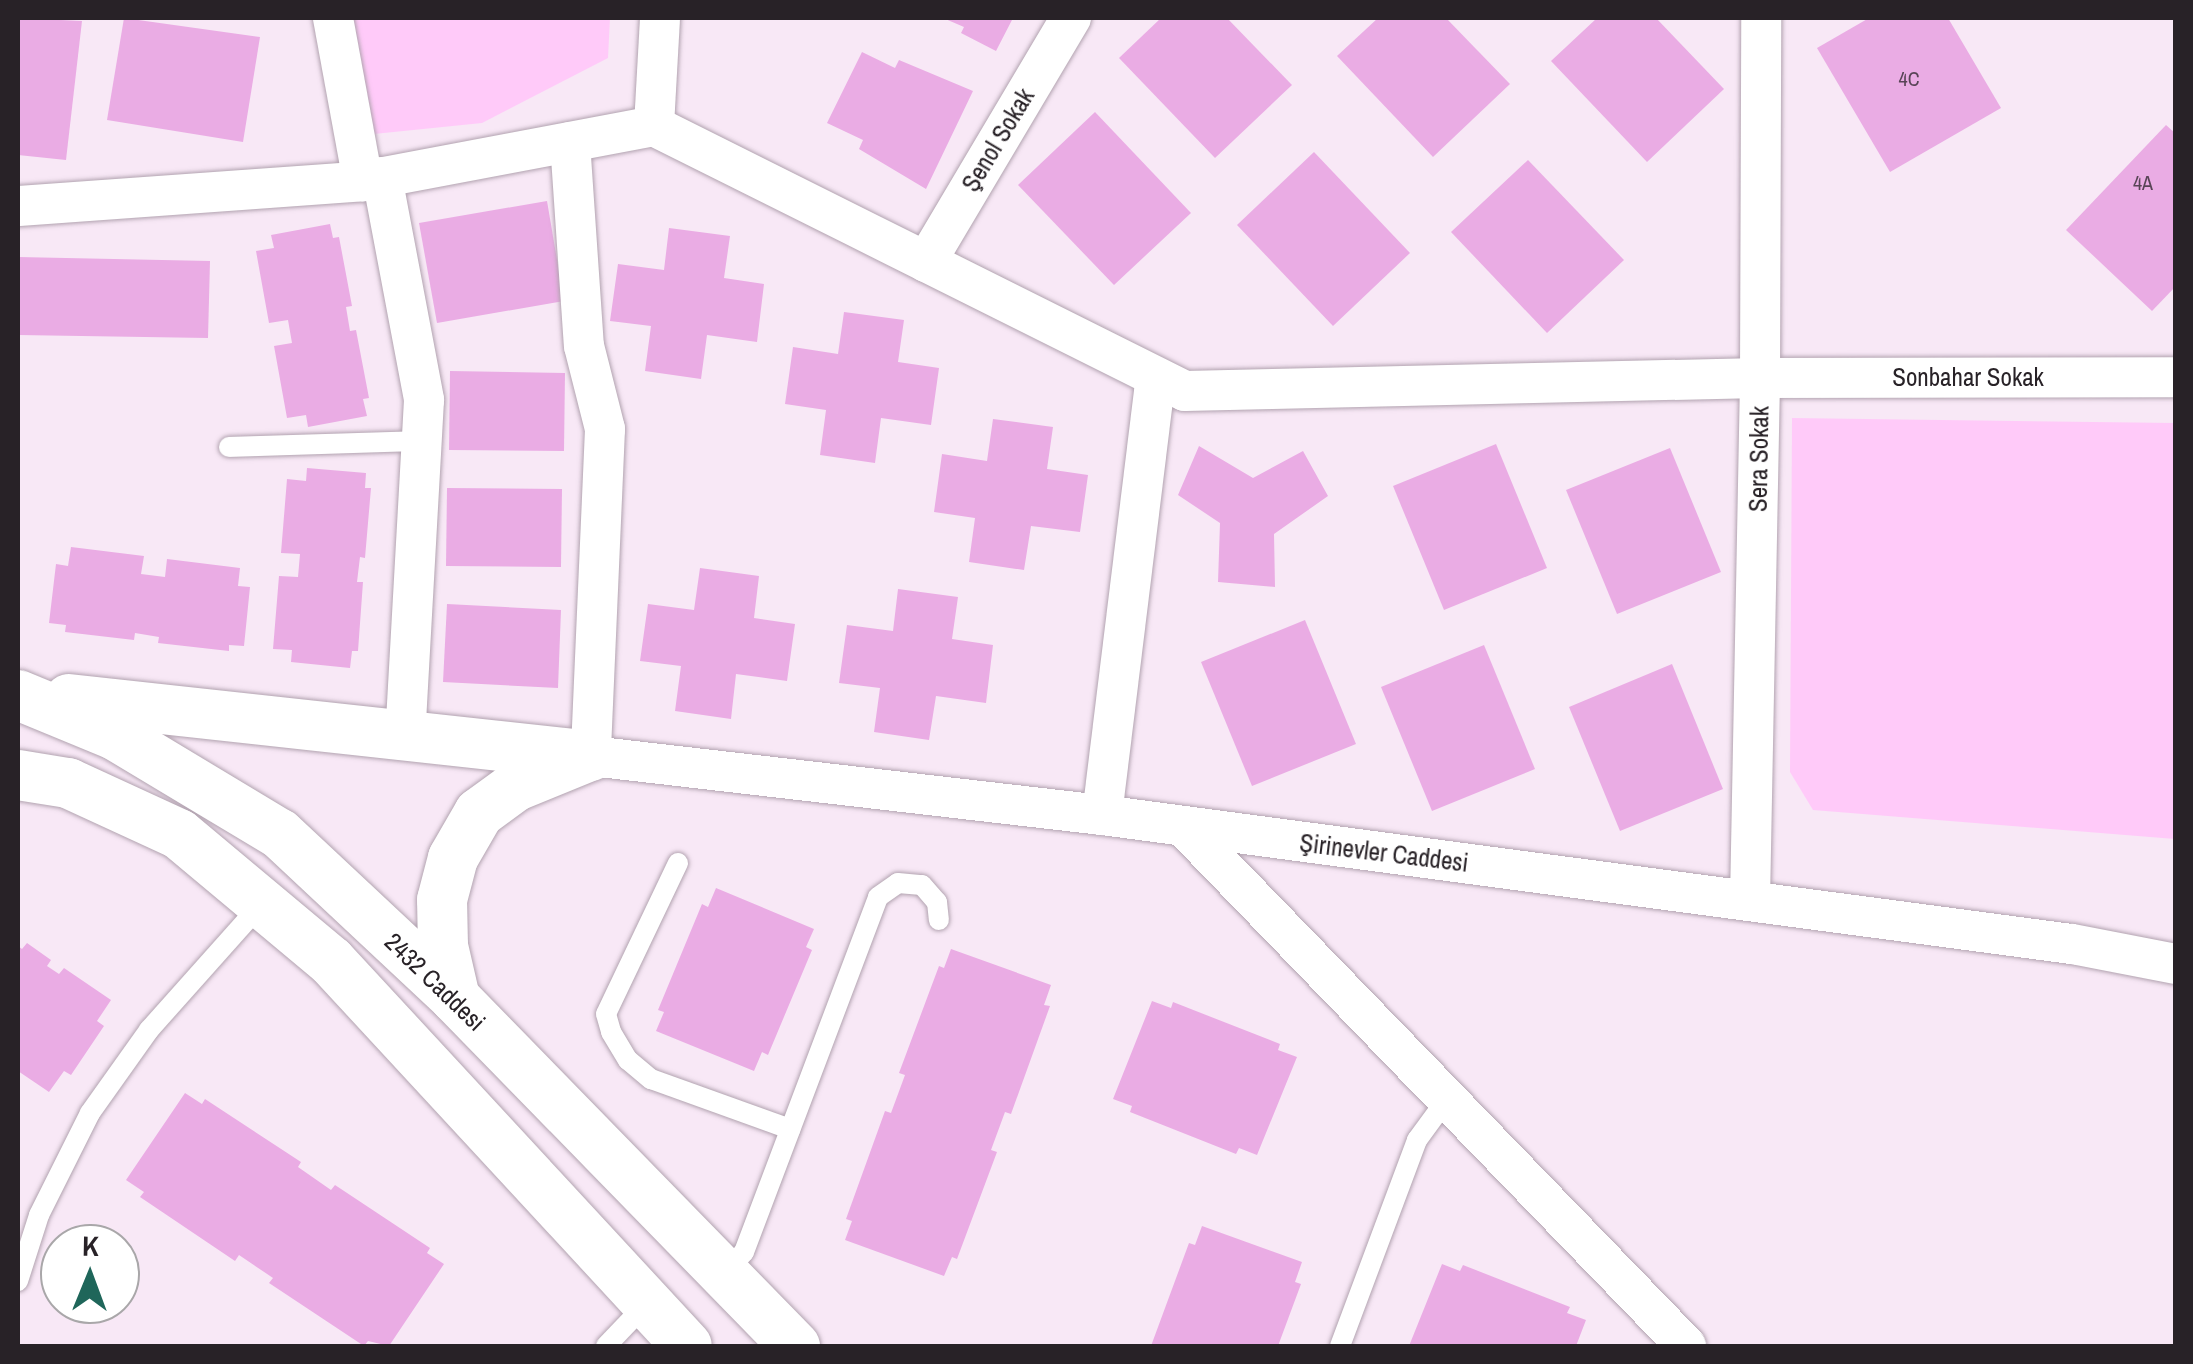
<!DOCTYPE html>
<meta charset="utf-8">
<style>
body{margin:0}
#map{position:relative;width:2193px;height:1364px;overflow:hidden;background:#f8e8f6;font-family:"Archivo Narrow",sans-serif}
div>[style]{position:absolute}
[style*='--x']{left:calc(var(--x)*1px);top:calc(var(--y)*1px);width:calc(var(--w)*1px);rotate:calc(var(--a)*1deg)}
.green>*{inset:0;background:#ffcaf9}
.building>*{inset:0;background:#eaace4}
.roads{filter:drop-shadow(0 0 2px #b2a3b0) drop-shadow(0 0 2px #b2a3b0)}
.service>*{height:20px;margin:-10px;padding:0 10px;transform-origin:10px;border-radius:10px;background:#fff}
.minor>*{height:40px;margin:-20px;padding:0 20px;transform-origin:20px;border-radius:20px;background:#fff}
.tertiary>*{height:50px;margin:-25px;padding:0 25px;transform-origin:25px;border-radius:25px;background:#fff}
span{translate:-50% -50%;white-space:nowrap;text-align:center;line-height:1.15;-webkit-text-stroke:9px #fff;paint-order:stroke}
.number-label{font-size:20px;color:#584456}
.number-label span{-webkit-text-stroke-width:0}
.street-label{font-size:25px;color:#282227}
.frame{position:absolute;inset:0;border:20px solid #282227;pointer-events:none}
.north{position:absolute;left:40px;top:1224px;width:100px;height:100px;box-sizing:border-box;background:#fff;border:2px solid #a9a7a9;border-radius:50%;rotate:1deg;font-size:28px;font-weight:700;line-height:40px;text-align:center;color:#282227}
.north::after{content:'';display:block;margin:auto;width:35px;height:45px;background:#1f665a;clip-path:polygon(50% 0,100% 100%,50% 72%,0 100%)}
</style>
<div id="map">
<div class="green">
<div style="clip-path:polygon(353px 18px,610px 18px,608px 58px,482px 123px,374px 134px)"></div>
<div style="clip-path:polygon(1792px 418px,2175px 423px,2175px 839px,1813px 810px,1790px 772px)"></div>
</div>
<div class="building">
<div style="clip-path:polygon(18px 18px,82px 21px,66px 160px,18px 155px)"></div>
<div style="clip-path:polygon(124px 18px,260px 37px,243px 142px,107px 120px)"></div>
<div style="clip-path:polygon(943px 18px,1013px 18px,996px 51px,961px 33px,964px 27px)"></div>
<div style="clip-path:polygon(1161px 18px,1227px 18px,1292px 85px,1215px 158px,1119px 58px)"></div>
<div style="clip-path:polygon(1378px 18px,1446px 18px,1510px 84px,1433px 157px,1337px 56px)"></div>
<div style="clip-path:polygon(1597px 18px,1656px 18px,1724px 89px,1647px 162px,1551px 61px)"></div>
<div style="clip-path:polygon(1869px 18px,1948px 18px,2001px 108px,1890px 172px,1817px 48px)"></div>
<div style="clip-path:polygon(862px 52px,895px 68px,899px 60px,973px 91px,926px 189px,859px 149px,863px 140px,827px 123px)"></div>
<div style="clip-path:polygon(1095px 112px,1191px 213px,1114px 285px,1018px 185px)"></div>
<div style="clip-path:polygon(2166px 125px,2176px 134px,2176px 286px,2152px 311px,2066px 230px)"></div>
<div style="clip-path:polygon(1314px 152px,1410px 253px,1333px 326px,1237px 225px)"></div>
<div style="clip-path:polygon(1528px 160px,1624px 260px,1547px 333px,1451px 232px)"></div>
<div style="clip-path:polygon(547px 201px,564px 301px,437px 323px,419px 223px)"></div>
<div style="clip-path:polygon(330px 224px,333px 238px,339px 237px,352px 306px,346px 307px,350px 331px,356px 330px,369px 398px,363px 399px,367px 416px,308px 427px,306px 415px,287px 418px,274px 346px,292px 343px,288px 320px,269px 323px,256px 251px,274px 248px,271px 235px)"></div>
<div style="clip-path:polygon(669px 228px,730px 236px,724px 278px,764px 284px,757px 342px,707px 335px,701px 379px,645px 371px,651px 326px,610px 321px,618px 264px,664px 270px)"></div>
<div style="clip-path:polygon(18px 257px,210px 261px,208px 338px,18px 335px)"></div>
<div style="clip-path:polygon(844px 312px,904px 320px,898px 362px,939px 368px,931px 425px,881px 418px,875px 463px,820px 455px,826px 410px,785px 404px,793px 347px,838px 354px)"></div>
<div style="clip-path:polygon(450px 371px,565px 373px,564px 451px,449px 450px)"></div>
<div style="clip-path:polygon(993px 419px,1053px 427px,1047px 469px,1088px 475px,1080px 532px,1031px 526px,1024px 570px,969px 562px,975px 518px,934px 512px,942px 454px,987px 461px)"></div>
<div style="clip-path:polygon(1496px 444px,1547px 568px,1444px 610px,1393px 486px)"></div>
<div style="clip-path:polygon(1199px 446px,1253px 478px,1303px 451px,1328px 496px,1274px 534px,1275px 587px,1218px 582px,1220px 523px,1178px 495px)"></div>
<div style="clip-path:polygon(1670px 448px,1721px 572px,1617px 614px,1566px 490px)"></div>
<div style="clip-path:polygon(307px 468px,366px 473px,365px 488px,371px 488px,365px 558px,360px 557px,357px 582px,363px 582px,358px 651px,352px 651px,350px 668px,291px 662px,292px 650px,273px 649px,279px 576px,298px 577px,300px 554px,281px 553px,287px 479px,306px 481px)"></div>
<div style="clip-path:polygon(447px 488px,562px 489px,561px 567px,446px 566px)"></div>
<div style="clip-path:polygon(71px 547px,144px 556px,141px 574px,165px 577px,167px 559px,240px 568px,238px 586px,250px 587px,244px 646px,229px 645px,229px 651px,158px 643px,159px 637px,135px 633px,134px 640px,65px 632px,66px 625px,49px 623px,56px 564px,68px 566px)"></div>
<div style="clip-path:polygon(700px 568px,759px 576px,754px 618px,795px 624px,787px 681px,736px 674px,731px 719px,675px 711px,681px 666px,640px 661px,648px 604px,694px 610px)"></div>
<div style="clip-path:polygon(898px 589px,958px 597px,952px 639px,993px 645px,986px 703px,936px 696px,929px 740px,874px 732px,880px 688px,839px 683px,847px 625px,893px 631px)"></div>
<div style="clip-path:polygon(447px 604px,561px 610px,558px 688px,443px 682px)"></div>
<div style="clip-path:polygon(1305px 620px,1356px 744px,1252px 786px,1201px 662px)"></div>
<div style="clip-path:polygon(1484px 645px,1535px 769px,1432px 811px,1381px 687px)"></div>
<div style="clip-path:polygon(1672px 664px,1723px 789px,1620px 831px,1569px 707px)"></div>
<div style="clip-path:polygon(716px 888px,814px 929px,806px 947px,812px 950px,768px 1055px,762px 1052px,754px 1071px,656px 1031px,664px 1012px,658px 1010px,702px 904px,708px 907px)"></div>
<div style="clip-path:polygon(27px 943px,51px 960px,47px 966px,59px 974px,64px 968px,111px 1000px,97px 1021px,104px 1026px,71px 1075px,64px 1071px,49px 1092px,18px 1071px,18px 946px,22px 949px)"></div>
<div style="clip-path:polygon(951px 949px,1051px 985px,1044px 1005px,1050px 1006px,1011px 1114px,1005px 1112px,991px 1150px,997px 1152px,957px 1259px,952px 1257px,944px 1276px,845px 1240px,852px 1221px,846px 1219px,885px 1111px,891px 1113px,905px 1075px,899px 1073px,939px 966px,944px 968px)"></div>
<div style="clip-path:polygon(1152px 1001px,1171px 1008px,1173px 1002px,1280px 1044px,1278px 1050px,1297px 1057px,1257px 1155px,1239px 1148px,1236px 1154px,1130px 1112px,1132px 1106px,1113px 1099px)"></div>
<div style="clip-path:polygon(185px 1093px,202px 1104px,205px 1099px,301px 1162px,298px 1167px,331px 1190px,335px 1185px,430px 1248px,427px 1253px,444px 1264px,389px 1346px,368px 1341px,364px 1346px,269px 1283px,273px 1278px,239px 1255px,235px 1261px,140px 1197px,144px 1192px,126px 1180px)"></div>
<div style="clip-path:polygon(1202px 1226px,1302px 1262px,1295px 1282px,1301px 1284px,1278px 1346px,1151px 1346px,1189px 1243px,1195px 1245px)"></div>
<div style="clip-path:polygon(1442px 1264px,1460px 1271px,1463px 1265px,1570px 1307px,1567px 1313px,1586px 1320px,1576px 1346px,1409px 1346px)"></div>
</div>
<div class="roads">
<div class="service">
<div style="--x:229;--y:447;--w:193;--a:-1.8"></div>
<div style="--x:678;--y:863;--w:167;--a:115.5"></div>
<div style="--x:606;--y:1014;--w:19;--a:74"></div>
<div style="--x:611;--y:1032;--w:33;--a:59"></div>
<div style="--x:628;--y:1060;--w:30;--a:40"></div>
<div style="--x:651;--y:1079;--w:148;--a:19.8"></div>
<div style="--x:725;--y:1273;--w:28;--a:-48"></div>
<div style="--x:744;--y:1252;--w:379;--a:-69.3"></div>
<div style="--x:878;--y:897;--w:24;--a:-35"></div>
<div style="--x:898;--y:883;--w:24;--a:5"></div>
<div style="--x:922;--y:885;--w:23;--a:49"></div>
<div style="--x:937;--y:902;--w:18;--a:84"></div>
<div style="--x:18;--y:1281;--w:69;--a:-72.3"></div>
<div style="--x:39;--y:1215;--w:114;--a:-63.4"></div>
<div style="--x:90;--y:1113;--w:102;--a:-54.6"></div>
<div style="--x:149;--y:1030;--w:170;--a:-48.3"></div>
<div style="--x:606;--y:1346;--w:59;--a:-46.4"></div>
<div style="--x:1340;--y:1346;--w:220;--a:-69.5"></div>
<div style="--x:1417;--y:1140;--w:51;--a:-53.8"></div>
</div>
<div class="minor">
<div style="--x:333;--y:18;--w:166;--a:79.6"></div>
<div style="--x:654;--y:126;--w:108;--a:-86.8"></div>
<div style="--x:570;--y:142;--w:204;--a:86.1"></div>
<div style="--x:584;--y:346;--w:86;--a:75.8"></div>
<div style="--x:605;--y:429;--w:327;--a:92.5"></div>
<div style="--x:591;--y:756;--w:514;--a:6.59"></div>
<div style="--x:1102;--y:815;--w:979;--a:7.58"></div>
<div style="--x:2072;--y:944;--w:106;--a:10.9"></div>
<div style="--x:382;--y:177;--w:227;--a:79.3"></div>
<div style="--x:424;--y:400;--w:336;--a:93.2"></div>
<div style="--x:18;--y:206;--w:346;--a:-4.1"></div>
<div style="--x:363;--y:181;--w:296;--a:-10.7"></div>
<div style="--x:654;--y:126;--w:593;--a:26.52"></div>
<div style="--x:1185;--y:391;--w:575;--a:-1.3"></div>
<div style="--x:1760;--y:378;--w:416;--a:-0.1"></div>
<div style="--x:926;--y:262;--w:284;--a:-59.3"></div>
<div style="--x:1102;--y:815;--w:441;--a:-83"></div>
<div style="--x:1184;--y:827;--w:722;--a:45.95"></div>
<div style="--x:1750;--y:901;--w:523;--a:-88.9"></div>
<div style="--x:1760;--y:378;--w:360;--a:-89.8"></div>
</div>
<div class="tertiary">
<div style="--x:18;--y:695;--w:105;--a:22.4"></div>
<div style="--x:115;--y:735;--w:192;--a:31"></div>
<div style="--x:280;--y:834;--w:240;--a:43.1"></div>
<div style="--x:455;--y:998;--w:487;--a:45.7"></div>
<div style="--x:69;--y:699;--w:525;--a:6.23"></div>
<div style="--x:18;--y:775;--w:51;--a:9.1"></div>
<div style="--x:68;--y:783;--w:122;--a:24.7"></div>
<div style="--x:179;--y:834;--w:198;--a:39.9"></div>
<div style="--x:331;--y:961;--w:524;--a:47.24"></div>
<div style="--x:455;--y:998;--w:53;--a:-103"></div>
<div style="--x:443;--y:946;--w:46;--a:-91.2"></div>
<div style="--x:442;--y:900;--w:43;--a:-75.3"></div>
<div style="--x:453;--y:858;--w:52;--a:-60"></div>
<div style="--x:479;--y:813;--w:46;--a:-36.1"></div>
<div style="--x:516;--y:786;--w:74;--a:-22.1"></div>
</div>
</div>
<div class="number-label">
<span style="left:1909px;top:78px">4C</span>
<span style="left:2143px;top:182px">4A</span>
</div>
<div class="street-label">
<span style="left:998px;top:140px;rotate:-59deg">Şenol Sokak</span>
<span style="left:1968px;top:377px">Sonbahar Sokak</span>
<span style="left:1759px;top:459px;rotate:-89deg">Sera Sokak</span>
<span style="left:1384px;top:853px;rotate:7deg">Şirinevler Caddesi</span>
<span style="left:435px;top:982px;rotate:44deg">2432 Caddesi</span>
</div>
<div class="frame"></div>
<div class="north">K</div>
</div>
